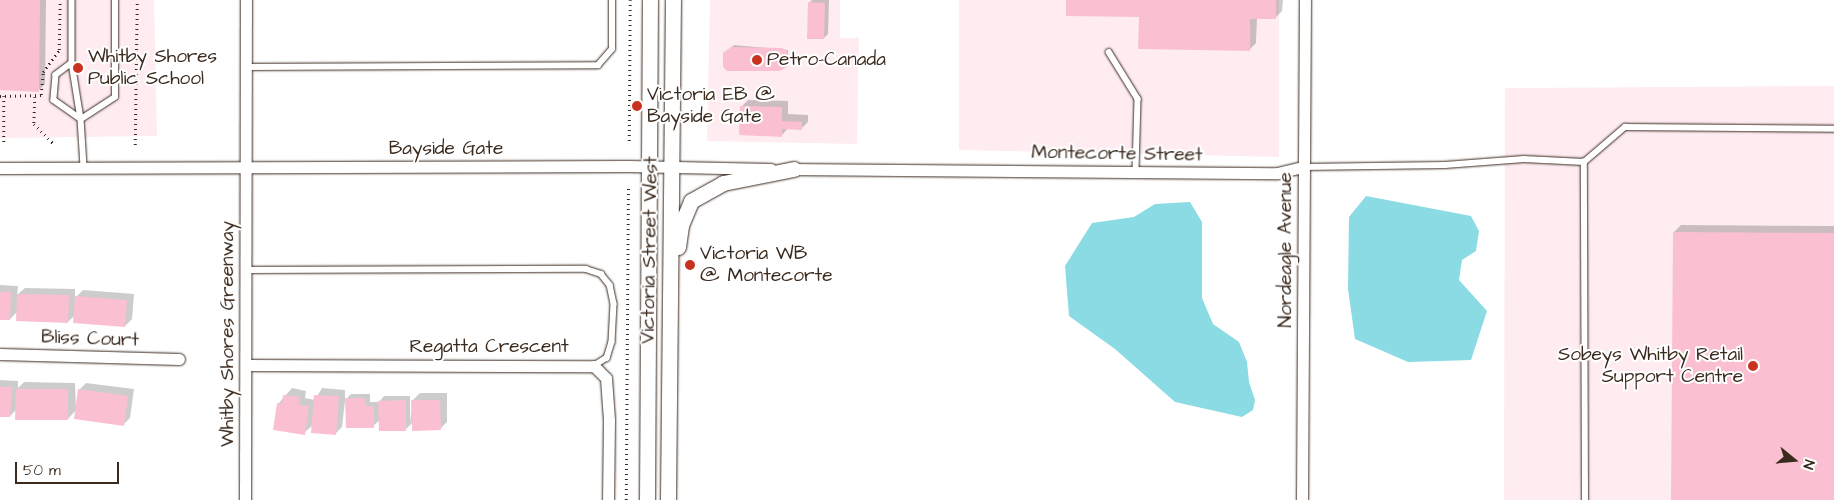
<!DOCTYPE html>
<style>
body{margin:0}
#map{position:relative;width:1834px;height:500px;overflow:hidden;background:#fff;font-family:"Architects Daughter",sans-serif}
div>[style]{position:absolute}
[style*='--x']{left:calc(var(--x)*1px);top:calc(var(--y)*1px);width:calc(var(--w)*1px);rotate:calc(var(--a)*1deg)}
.built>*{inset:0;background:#feecf1}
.water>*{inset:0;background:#8adbe3}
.shadow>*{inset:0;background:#0003}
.building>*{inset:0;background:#fac0d1}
.path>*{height:2.5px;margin-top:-1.25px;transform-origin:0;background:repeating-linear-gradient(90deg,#3b2a1e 0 1px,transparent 0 5px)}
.roads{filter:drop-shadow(0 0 1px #3b2a1e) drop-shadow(0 0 1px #3b2a1e)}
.lane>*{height:5.5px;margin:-2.75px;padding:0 2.75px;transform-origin:2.75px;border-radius:2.75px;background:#fff}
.street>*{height:11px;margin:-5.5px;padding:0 5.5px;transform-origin:5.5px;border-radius:5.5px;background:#fff}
.secondary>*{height:15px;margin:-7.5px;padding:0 7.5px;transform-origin:7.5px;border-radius:7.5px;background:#fff}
.dots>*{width:14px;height:14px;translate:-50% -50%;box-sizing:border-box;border:2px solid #fff;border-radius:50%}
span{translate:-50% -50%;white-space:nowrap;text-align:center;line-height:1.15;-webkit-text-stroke:4px #fff;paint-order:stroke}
.poi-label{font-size:19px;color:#3b2a1e}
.left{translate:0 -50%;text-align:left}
.right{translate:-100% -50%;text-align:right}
.street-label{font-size:19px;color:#3b2a1e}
.north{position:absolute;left:1769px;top:435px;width:50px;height:50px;-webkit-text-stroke:4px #fff;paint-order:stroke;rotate:107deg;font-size:14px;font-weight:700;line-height:20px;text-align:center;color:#3b2a1e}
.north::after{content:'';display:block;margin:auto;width:18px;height:22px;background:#3b2a1e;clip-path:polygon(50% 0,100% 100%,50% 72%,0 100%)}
.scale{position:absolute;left:15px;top:462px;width:104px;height:22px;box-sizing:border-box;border:2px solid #3b2a1e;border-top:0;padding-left:6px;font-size:15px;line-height:18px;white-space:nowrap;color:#3b2a1e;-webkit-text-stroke:4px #fff;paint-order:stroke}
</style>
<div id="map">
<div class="built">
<div style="clip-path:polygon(0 0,154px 0,157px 136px,0 138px)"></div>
<div style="clip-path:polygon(710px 0,840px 0,840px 38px,859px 38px,857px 144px,707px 141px)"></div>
<div style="clip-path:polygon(959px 0,1279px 0,1279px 157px,959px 150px)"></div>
<div style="clip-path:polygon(1834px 86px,1834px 500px,1504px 500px,1505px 88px)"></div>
</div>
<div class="water">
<div style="clip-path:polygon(1366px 196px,1471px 216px,1479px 231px,1476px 251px,1462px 260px,1459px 280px,1487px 311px,1471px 360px,1408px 362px,1355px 339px,1348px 289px,1349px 217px)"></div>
<div style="clip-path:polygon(1190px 202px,1202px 222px,1202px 298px,1213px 324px,1239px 342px,1247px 362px,1249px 382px,1255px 400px,1253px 410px,1242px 417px,1175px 402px,1115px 349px,1069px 316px,1065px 266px,1092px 223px,1134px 217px,1155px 204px)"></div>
</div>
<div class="shadow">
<div style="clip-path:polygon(0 0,46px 0,45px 84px,38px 91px,0 89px)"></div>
<div style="clip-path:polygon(812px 0,829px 0,828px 34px,824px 38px,809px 3px)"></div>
<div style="clip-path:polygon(1067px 0,1283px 0,1282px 11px,1275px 18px,1257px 17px,1256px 43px,1249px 50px,1140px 16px)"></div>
<div style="clip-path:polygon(734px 45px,788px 50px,788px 64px,786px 66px,724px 54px)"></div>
<div style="clip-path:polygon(748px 100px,788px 101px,788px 114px,808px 115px,808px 122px,801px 129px,788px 128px,782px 135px,741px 107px)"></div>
<div style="clip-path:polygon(1681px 225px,1834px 226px,1834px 500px,1672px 500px,1674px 232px)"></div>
<div style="clip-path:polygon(0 285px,18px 286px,17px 295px,25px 288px,75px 289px,75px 298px,83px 290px,134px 294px,132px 319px,125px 326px,75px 315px,68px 322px,18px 311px,10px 319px,0 319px)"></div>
<div style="clip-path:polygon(0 380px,18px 381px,18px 388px,24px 382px,75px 383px,76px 409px,79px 390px,86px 383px,134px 389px,130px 418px,123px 425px,76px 410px,68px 419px,17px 409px,10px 416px,0 416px)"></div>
<div style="clip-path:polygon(292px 388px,306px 391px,305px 398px,315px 400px,322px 388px,345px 390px,345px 400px,351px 394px,370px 394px,370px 402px,379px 402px,384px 396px,410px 396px,410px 422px,413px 400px,420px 393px,447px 393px,447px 422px,440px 429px,413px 422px,406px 429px,380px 420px,373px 426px,345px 401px,342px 427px,335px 434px,313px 425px,304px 433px,278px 404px)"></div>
</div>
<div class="building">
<div style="clip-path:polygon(0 0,40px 0,39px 92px,0 90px)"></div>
<div style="clip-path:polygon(1066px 0,1276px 0,1276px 19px,1250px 19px,1250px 51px,1138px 49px,1139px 17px,1066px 16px)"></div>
<div style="clip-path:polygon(808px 2px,825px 3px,824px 39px,807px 39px)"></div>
<div style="clip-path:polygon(731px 47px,782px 48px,787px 51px,787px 67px,780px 71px,727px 71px,723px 67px,723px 53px)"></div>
<div style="clip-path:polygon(740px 106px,782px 107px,782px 121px,802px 122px,802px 130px,782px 129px,782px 137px,739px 135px)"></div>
<div style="clip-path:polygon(1673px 232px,1834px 233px,1834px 500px,1671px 500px)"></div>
<div style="clip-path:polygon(0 292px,11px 292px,10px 320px,0 320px)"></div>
<div style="clip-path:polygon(17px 294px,69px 295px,68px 323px,16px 321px)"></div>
<div style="clip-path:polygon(75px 296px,127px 300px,125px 327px,73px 323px)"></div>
<div style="clip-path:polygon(0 387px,12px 387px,10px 417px,0 417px)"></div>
<div style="clip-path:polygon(16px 389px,68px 389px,68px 420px,15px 420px)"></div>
<div style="clip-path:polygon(78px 389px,128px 396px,124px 426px,74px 419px)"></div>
<div style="clip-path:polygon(283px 395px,300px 397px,299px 405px,309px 406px,305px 435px,273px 430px,277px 403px,282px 404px)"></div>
<div style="clip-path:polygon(314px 395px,339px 396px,336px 435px,311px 433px)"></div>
<div style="clip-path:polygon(345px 398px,366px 398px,366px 406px,374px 406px,374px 428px,346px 428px)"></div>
<div style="clip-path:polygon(406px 400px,406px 431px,379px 431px,378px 401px)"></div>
<div style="clip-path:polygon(411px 400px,440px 400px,441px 430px,412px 431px)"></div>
</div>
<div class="path">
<div style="--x:41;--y:95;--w:23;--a:-85"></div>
<div style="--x:43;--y:72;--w:27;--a:-54"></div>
<div style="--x:59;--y:50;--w:50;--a:-88.9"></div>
<div style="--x:0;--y:96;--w:42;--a:-1.4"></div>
<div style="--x:4;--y:96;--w:47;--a:90"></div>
<div style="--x:35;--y:97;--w:27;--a:92"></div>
<div style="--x:34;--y:124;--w:28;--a:45"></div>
<div style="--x:629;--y:141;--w:141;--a:-89.6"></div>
<div style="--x:135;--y:145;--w:145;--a:-89.2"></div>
<div style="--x:626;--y:500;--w:313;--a:-89.6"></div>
</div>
<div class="roads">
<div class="lane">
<div style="--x:72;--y:0;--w:63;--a:90"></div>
<div style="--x:72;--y:63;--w:57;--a:80.9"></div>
<div style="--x:81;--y:119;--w:48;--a:86.4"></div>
<div style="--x:1109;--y:52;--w:55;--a:58.3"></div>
<div style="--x:1138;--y:99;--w:72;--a:91.6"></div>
<div style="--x:72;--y:63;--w:20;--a:143"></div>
<div style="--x:56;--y:75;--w:25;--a:95"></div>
<div style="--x:54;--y:100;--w:33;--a:35"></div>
<div style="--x:246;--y:67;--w:352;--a:-0.3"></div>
<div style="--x:598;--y:65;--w:21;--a:-49"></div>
<div style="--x:612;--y:49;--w:49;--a:-90"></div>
<div style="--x:81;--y:119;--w:40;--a:-32.9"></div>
<div style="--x:115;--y:97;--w:97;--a:-90"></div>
<div style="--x:1304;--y:167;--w:141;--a:-0.8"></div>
<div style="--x:1445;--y:165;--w:79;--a:-4.3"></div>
<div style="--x:1524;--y:159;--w:60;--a:2.9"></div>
<div style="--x:245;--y:270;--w:341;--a:-0.2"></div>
<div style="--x:586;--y:269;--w:16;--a:18"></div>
<div style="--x:601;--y:274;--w:14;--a:51"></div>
<div style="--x:610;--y:285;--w:19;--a:78"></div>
<div style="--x:614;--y:304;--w:38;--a:93"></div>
<div style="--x:612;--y:342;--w:17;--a:107"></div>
<div style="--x:607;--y:358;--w:15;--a:148"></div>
<div style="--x:1585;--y:500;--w:338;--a:-90.2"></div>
<div style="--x:1584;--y:162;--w:54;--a:-40.5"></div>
<div style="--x:1625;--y:127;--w:209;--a:0.5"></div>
</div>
<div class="street">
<div style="--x:0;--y:168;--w:628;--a:-0.18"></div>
<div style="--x:628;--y:166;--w:143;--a:1.2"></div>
<div style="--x:787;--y:169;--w:490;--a:0.5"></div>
<div style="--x:1277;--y:173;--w:28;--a:-13"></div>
<div style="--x:0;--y:354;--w:179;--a:1.6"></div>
<div style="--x:246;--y:365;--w:348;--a:0.2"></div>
<div style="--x:594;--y:366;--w:17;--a:45"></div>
<div style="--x:606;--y:378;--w:42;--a:85.9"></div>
<div style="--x:609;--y:420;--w:80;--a:90.7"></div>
<div style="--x:245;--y:500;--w:500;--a:-89.89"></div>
<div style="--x:1302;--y:500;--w:500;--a:-89.66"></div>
</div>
<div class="secondary">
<div style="--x:678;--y:247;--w:22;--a:-82"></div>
<div style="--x:681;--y:225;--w:26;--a:-67"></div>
<div style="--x:691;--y:201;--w:37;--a:-29"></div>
<div style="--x:723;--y:183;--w:72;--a:-11.2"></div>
<div style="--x:647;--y:500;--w:500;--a:-89.66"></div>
<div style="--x:668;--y:500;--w:500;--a:-89.43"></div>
</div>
</div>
<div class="dots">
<div style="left:757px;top:60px;background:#c8321e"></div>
<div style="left:78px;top:68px;background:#c8321e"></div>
<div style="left:637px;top:106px;background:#c8321e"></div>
<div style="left:690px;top:265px;background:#c8321e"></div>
<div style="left:1753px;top:366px;background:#c8321e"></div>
</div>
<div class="poi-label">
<span class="left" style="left:88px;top:68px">Whitby Shores<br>Public School</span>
<span class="left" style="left:767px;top:60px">Petro-Canada</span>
<span class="left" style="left:647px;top:106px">Victoria EB @<br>Bayside Gate</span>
<span class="left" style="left:700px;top:265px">Victoria WB<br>@ Montecorte</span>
<span class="right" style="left:1743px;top:366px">Sobeys Whitby Retail<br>Support Centre</span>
</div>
<div class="street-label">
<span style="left:446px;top:149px">Bayside Gate</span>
<span style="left:1117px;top:154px;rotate:1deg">Montecorte Street</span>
<span style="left:650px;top:250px;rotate:-89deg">Victoria Street West</span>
<span style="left:1286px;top:250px;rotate:-90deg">Nordeagle Avenue</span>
<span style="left:228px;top:334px;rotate:-90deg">Whitby Shores Greenway</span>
<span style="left:90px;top:339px;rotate:2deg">Bliss Court</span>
<span style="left:489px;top:347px">Regatta Crescent</span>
</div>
<div class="north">N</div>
<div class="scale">50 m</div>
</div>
